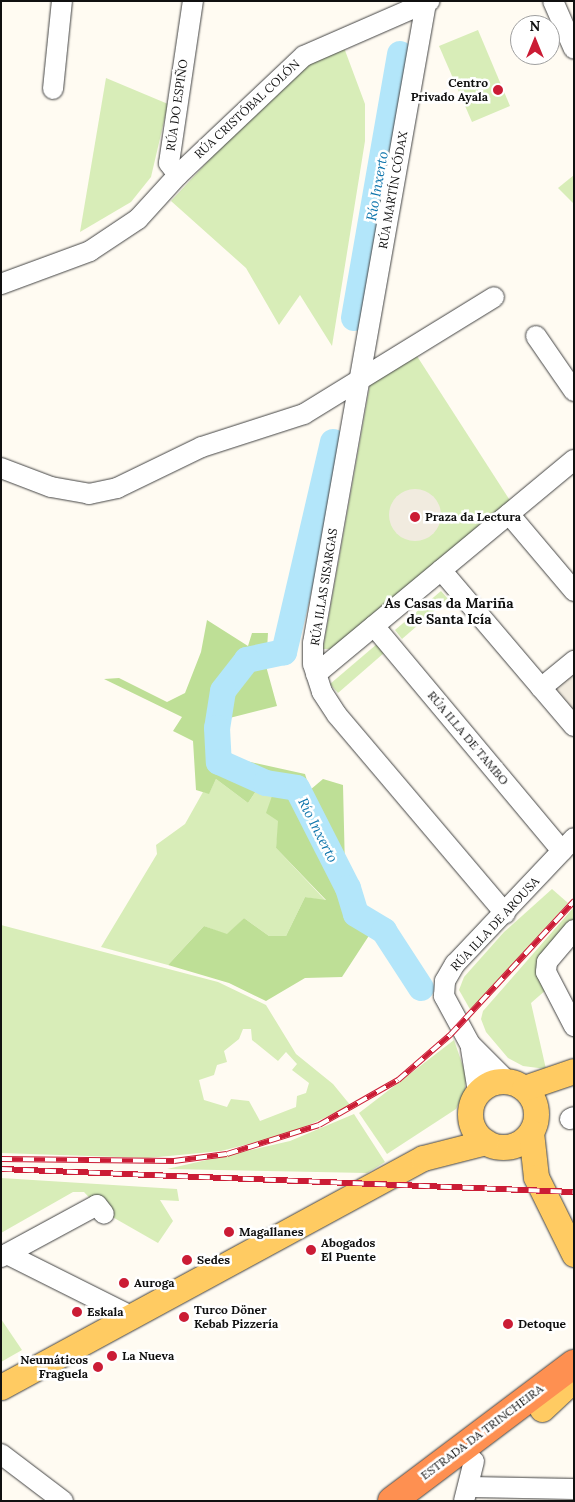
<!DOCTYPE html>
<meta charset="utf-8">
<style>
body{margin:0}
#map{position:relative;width:575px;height:1502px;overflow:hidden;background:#fffbf2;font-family:Lora,serif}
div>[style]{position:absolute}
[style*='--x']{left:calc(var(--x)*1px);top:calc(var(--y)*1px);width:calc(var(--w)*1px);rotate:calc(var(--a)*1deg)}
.green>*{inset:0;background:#d8edb8}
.forest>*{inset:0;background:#bedf96}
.plaza>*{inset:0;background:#f1ebdf}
.round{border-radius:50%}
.river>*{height:26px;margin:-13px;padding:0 13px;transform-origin:13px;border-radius:13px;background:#b3e6fa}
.roads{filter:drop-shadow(0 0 1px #434343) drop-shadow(0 0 1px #434343)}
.minor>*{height:20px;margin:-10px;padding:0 10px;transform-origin:10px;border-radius:10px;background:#fff}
.major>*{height:25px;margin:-12.5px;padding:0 12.5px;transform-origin:12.5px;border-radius:12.5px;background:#ffcb62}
.major>.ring{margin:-12.5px;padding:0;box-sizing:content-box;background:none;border:25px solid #ffcb62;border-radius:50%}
.highway>*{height:28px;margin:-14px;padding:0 14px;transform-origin:14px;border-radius:14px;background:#fe9051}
.rail>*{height:5.5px;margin-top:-2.75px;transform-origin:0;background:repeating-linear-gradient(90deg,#fff 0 11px,#cb1c35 0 22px);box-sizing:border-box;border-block:1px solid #cb1c35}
.dots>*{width:14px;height:14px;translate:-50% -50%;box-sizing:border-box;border:2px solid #fff;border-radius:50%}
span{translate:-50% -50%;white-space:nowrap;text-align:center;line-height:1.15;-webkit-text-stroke:5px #fff;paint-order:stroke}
.poi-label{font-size:12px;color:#101010;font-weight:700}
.right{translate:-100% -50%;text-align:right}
.left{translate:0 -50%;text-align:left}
.street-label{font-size:12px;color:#101010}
.water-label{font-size:14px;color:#0e75ac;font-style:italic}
.neighbourhood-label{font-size:14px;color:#101010;font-weight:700}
.frame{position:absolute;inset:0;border:2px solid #101010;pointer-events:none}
.north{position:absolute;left:510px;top:15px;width:50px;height:50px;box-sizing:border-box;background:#fff;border:1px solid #9f9f9f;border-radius:50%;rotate:0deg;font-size:14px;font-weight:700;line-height:20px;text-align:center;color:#101010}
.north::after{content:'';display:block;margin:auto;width:18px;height:22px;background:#cb1c35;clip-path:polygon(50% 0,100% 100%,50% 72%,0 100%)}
</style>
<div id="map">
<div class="green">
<div style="clip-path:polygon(478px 30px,510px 106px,472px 122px,439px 46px)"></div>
<div style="clip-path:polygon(343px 45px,365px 104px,365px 141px,332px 346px,300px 295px,279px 325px,246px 268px,171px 201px,282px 82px,324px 51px)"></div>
<div style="clip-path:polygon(106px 78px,168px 104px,151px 177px,131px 202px,80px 232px)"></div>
<div style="clip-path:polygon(574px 175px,574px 204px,558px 188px)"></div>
<div style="clip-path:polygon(415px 353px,511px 502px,337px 649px,323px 649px,371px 379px)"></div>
<div style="clip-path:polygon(441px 591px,448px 599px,402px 639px,395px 630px)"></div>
<div style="clip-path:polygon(377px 644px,384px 653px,338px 693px,330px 684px)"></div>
<div style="clip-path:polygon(216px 779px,248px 803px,258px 788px,272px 796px,279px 821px,276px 848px,326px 901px,305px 897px,286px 936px,269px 936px,244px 918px,227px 935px,204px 926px,168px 965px,101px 947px,157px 854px,156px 845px,185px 824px,203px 792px,209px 793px)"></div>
<div style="clip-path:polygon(552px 889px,568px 903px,471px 1011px,459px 990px,464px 977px,504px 932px)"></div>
<div style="clip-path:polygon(574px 907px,574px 923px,547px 989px,531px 1003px,546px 1069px,523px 1066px,508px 1058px,486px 1032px,481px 1019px,483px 1011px)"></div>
<div style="clip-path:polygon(evenodd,1px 925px,218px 982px,266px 1005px,296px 1054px,333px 1084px,351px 1106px,289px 1134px,221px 1151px,148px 1158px,1px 1153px,1px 925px,243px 1029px,251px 1029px,252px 1040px,278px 1061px,286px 1052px,297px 1064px,292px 1070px,309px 1083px,306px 1093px,297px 1096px,296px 1107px,260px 1121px,249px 1101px,231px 1099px,227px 1107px,204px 1100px,199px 1080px,214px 1075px,217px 1065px,227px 1062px,224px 1051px,239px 1039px,243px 1029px)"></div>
<div style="clip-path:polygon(454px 1040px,466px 1075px,465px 1091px,456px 1109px,387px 1154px,359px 1113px)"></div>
<div style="clip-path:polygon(354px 1114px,385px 1162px,367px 1173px,167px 1169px,290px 1141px)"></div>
<div style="clip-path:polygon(1px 1178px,177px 1189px,179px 1201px,160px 1200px,173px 1221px,158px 1243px,102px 1211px,84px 1192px,73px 1192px,1px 1233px)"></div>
<div style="clip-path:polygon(1px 1319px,22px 1350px,1px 1362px)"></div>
</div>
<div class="forest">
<div style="clip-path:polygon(207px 620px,248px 646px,252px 633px,268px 633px,266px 666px,277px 706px,210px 723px,228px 757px,305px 774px,310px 790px,323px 779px,343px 785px,346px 911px,372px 931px,342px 977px,305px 978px,266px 1001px,229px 983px,168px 965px,204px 926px,227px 934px,244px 918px,269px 936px,286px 936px,305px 897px,326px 900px,276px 848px,278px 821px,266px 813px,272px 796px,258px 788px,248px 803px,216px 779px,209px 794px,196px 790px,193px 741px,173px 731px,182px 717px,104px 679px,119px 678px,167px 702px,185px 693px,201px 652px)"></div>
</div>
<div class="plaza">
<div class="round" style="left:389px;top:489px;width:52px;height:52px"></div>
<div style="clip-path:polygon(574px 670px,574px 718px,554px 686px)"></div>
</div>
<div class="river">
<div style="--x:354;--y:318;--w:268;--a:-80.1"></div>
<div style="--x:333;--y:442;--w:216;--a:103.1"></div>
<div style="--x:284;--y:652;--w:38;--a:168"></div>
<div style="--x:247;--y:660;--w:39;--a:128"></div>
<div style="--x:223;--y:691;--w:37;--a:99"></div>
<div style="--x:217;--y:728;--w:34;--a:87"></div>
<div style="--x:219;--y:762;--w:51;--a:24.1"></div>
<div style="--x:266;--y:783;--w:31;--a:9"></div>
<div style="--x:297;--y:788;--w:112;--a:63"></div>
<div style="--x:348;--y:888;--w:27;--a:73"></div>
<div style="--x:356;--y:914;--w:33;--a:31"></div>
<div style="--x:384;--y:931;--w:68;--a:57"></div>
</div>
<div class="roads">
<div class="minor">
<div style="--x:553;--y:1;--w:52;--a:66.4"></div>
<div style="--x:426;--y:3;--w:650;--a:100.01"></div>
<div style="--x:313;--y:643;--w:21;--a:90"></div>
<div style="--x:313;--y:664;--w:29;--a:72"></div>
<div style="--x:322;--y:692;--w:27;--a:57"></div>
<div style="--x:337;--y:715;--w:260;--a:49.7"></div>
<div style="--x:53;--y:89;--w:88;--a:-84.2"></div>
<div style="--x:178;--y:175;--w:173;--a:-43.4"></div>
<div style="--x:304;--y:56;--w:137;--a:-23.6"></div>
<div style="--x:1;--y:284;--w:95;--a:-20.3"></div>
<div style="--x:90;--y:251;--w:58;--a:-33.7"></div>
<div style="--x:138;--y:219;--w:59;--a:-47.7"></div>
<div style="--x:178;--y:175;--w:15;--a:-127"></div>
<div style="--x:169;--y:163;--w:164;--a:-81.6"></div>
<div style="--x:536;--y:336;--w:67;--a:55.4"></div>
<div style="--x:1;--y:468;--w:53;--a:20.8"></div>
<div style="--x:51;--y:487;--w:39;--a:10"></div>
<div style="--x:89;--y:494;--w:29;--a:-12"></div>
<div style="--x:117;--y:488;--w:94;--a:-25.8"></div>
<div style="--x:202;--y:447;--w:107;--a:-17.9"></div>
<div style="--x:304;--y:414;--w:223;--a:-31.6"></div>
<div style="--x:509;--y:514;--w:101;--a:49.8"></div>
<div style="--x:441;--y:570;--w:205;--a:49.6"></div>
<div style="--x:374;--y:626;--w:293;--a:50.1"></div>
<div style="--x:316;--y:674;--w:335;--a:-39.7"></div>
<div style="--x:541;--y:688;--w:43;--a:-39.3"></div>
<div style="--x:574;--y:930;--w:42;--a:130.2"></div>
<div style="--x:547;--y:962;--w:10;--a:96"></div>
<div style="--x:546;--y:972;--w:61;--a:62.6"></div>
<div style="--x:471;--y:1049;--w:44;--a:80.8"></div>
<div style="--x:507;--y:1081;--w:52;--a:-135"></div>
<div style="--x:470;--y:1044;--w:55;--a:-118.4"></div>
<div style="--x:444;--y:996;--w:15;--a:-86"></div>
<div style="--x:445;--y:981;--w:20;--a:-60"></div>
<div style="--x:455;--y:964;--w:173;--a:-46.6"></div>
<div style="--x:570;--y:1119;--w:4;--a:-27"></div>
<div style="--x:7;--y:1254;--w:139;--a:26.6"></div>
<div style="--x:1;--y:1257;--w:109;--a:-28.4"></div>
<div style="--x:97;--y:1205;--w:11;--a:52"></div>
<div style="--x:1;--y:1454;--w:78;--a:37.2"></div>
<div style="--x:471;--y:1487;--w:103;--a:1.1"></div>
<div style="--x:464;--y:1501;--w:41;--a:-76"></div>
</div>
<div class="major">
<div class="ring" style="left:470px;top:1081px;width:41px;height:41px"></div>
<div style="--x:524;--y:1088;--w:53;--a:-18.8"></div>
<div style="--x:531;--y:1132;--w:45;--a:83.7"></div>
<div style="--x:536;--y:1177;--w:86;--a:63.7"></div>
<div style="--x:1;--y:1387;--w:480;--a:-28.5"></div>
<div style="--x:423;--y:1158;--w:65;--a:-14.3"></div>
<div style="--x:542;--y:1409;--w:44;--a:-43.2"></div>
</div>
<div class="highway">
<div style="--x:392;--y:1501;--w:228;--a:-37"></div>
</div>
</div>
<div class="rail">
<div style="--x:1;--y:1159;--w:173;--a:0.7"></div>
<div style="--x:174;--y:1161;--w:53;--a:-7.5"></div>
<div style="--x:227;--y:1154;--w:96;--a:-17.5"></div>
<div style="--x:319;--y:1125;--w:91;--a:-29.7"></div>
<div style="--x:398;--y:1080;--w:69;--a:-40.9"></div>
<div style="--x:450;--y:1035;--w:183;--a:-47.2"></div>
<div style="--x:1;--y:1169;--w:573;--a:2.3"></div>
</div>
<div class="dots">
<div style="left:498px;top:90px;background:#cb1c35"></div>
<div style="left:415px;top:517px;background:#cb1c35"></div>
<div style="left:229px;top:1232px;background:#cb1c35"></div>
<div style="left:311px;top:1250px;background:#cb1c35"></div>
<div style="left:187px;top:1260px;background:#cb1c35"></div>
<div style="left:124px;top:1283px;background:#cb1c35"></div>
<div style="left:77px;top:1312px;background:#cb1c35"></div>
<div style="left:184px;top:1317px;background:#cb1c35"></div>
<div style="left:508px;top:1324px;background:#cb1c35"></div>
<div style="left:112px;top:1356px;background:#cb1c35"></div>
<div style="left:98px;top:1367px;background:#cb1c35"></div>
</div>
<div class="poi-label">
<span class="right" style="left:488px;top:90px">Centro<br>Privado Ayala</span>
<span class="left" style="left:425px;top:517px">Praza da Lectura</span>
<span class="left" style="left:239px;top:1232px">Magallanes</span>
<span class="left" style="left:321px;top:1250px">Abogados<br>El Puente</span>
<span class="left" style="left:197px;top:1260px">Sedes</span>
<span class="left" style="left:134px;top:1283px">Auroga</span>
<span class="left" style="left:194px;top:1317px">Turco Döner<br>Kebab Pizzería</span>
<span class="left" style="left:87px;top:1312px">Eskala</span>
<span class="left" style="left:518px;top:1324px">Detoque</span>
<span class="left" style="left:122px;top:1356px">La Nueva</span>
<span class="right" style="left:88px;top:1367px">Neumáticos<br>Fraguela</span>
</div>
<div class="street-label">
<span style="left:177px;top:105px;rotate:-82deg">RÚA DO ESPIÑO</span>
<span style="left:247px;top:109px;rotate:-43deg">RÚA CRISTÓBAL COLÓN</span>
<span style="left:393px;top:190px;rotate:-80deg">RÚA MARTÍN CÓDAX</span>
<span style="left:324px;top:587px;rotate:-81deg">RÚA ILLAS SISARGAS</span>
<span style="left:468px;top:738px;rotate:50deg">RÚA ILLA DE TAMBO</span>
<span style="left:495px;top:924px;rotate:-47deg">RÚA ILLA DE AROUSA</span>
<span style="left:482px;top:1432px;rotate:-37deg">ESTRADA DA TRINCHEIRA</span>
</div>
<div class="water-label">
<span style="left:377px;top:186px;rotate:-80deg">Río Inxerto</span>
<span style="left:318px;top:830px;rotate:63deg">Río Inxerto</span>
</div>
<div class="neighbourhood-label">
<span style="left:449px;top:611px">As Casas da Mariña<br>de Santa Icía</span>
</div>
<div class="frame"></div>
<div class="north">N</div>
</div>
